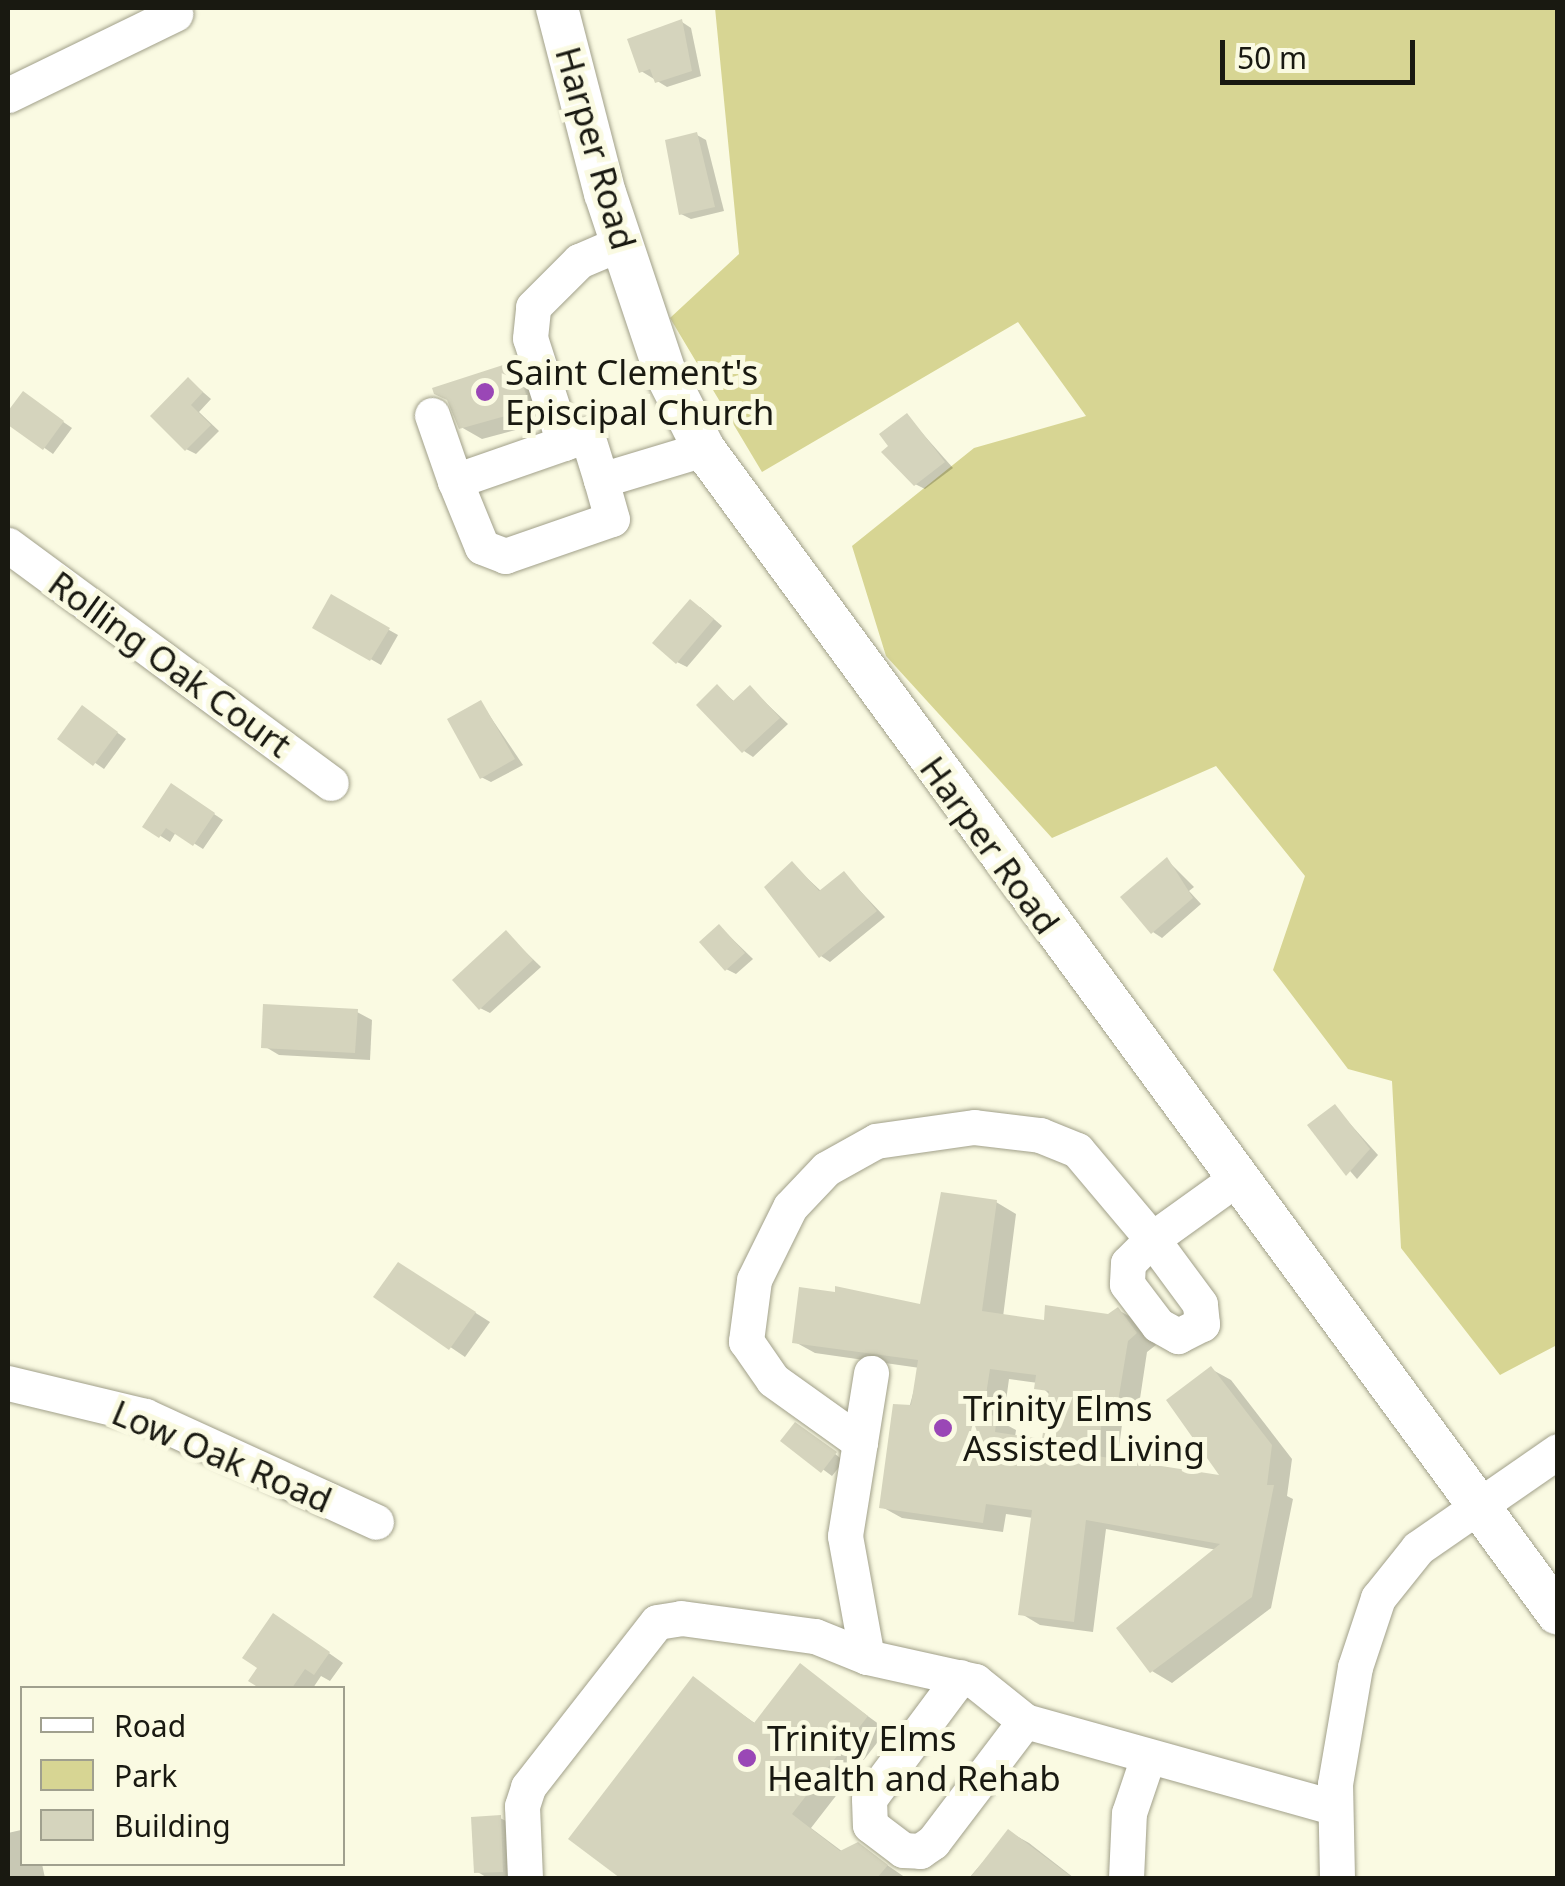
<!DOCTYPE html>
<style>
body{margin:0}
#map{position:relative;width:1565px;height:1886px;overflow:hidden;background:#fafae2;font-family:"Noto Sans",sans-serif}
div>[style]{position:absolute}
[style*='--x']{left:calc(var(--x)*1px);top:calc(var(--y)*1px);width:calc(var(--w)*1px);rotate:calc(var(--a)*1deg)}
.green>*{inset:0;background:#d7d593}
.shadow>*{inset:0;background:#0003}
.building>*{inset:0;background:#d5d4bd}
.roads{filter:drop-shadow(0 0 2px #a1a08a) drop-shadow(0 0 2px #a1a08a)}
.minor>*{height:35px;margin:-17.5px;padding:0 17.5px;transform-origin:17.5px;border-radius:17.5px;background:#fff}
.major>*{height:42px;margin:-21px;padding:0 21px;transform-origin:21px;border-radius:21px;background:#fff}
.dots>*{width:28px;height:28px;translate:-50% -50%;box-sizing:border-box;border:5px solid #fafae2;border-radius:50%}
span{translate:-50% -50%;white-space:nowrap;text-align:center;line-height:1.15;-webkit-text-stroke:10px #fafae2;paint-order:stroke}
.street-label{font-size:35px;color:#191911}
.poi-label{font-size:35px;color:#191911}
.left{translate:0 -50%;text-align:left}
.frame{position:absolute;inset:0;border:10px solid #191911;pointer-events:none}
.legend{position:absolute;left:20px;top:1686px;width:325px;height:180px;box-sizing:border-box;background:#fafae2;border:2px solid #a0a08e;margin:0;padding:12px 18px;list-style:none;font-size:30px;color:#191911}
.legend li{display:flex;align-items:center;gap:20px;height:50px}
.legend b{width:50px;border:2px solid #a0a08e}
.scale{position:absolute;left:1220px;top:40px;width:195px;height:45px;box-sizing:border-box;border:5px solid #191911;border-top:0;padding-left:12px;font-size:30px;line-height:35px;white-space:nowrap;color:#191911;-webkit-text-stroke:8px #fafae2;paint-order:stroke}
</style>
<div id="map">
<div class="green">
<div style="clip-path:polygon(715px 8px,1557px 8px,1557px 1345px,1500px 1375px,1401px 1248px,1392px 1081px,1348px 1069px,1273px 970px,1305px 876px,1216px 766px,1052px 838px,886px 656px,852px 546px,974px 448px,1086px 416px,1018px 322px,762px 472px,670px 318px,739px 254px)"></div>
</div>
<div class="shadow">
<div style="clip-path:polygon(682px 22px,691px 28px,701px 76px,667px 87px,641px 71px)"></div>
<div style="clip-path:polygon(697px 135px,706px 140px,724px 211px,691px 219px,681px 214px)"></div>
<div style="clip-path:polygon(515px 364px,535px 376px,550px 421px,482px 439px,461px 427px)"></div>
<div style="clip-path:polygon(189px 380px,211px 399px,199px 412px,219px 431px,196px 454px,186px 449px)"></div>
<div style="clip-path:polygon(23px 394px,72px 428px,53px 454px,8px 422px)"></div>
<div style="clip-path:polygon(907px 416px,953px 468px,925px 489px,915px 484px)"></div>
<div style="clip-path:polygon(332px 598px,398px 635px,381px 665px,315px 627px)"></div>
<div style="clip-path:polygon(700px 607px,722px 626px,687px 667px,677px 662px)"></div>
<div style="clip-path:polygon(718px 688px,735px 702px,750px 688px,788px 724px,753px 757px,744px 751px)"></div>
<div style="clip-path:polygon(481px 703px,523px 765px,491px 782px,481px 777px)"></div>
<div style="clip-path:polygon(92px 714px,126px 739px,104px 769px,61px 739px)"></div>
<div style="clip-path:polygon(181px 792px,223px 820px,203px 849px,176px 832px,170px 842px,145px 826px)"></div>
<div style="clip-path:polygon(1167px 860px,1194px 887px,1189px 891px,1201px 904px,1162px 938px,1153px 932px)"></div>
<div style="clip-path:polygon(792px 864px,822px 892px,844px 874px,885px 917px,830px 962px,821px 956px)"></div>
<div style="clip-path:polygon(720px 927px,753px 959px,736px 974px,726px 969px)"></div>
<div style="clip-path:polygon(506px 933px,541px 967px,490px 1013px,480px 1008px)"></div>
<div style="clip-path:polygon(357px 1012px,372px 1020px,370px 1060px,279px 1055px,264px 1046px)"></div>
<div style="clip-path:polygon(1335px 1107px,1378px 1155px,1357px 1179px,1311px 1126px)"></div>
<div style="clip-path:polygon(evenodd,996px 1202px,1016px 1214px,1003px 1317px,1046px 1323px,1109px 1317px,1118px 1310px,1138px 1321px,1156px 1345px,1147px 1352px,1138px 1412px,1124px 1410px,1117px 1462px,1224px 1478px,1211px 1369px,1231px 1380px,1292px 1459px,1287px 1496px,1293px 1499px,1271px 1608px,1172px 1683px,1152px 1671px,1217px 1550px,1106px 1529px,1093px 1632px,1040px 1625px,1020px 1613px,1033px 1518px,1006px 1514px,1003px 1532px,902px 1518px,882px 1507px,920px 1368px,815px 1353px,795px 1342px,922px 1307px,996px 1202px,1009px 1379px,1038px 1383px,1051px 1396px,1044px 1441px,1015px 1437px,1016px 1430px,1003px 1423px,1009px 1379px)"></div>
<div style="clip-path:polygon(414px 1274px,490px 1322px,465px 1357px,377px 1297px)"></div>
<div style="clip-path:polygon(805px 1430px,844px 1461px,832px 1476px,783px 1440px)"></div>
<div style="clip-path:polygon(289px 1625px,343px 1663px,330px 1681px,321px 1676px,313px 1688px,264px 1688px,252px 1680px)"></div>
<div style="clip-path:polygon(800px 1667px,887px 1730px,811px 1828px,843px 1852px,858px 1845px,906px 1878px,624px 1878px,572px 1838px,694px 1680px,756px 1724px)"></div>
<div style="clip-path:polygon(500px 1818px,510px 1823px,512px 1876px,486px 1877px,476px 1871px)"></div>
<div style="clip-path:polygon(21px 1830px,22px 1864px,42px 1864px,45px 1878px,8px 1878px,8px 1833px)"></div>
<div style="clip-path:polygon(1009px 1832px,1029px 1843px,1074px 1878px,969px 1878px)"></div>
</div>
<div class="building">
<div style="clip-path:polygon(682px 19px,692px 71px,655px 83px,650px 69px,639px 73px,627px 39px)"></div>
<div style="clip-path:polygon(697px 132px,715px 207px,679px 215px,665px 140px)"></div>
<div style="clip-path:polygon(515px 361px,531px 409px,459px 429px,447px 400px,434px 394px,432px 388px)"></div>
<div style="clip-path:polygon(188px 377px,203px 392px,191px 405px,211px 425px,185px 451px,150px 416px)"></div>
<div style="clip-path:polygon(23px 391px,64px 421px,43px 450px,8px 425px,8px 411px)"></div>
<div style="clip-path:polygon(907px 413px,945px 462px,914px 486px,881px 452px,888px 446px,879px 434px)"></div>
<div style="clip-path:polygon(331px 594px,390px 628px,370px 661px,312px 628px)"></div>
<div style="clip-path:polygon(690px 599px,714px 619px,676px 664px,652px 643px)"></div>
<div style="clip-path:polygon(717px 684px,733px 701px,750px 685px,780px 718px,742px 753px,696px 705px)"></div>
<div style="clip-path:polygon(481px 700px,515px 759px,480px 779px,447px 719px)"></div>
<div style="clip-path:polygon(82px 705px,118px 732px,93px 766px,57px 739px)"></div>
<div style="clip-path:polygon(171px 783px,215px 813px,193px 846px,166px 828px,159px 838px,142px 827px)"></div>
<div style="clip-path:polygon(1167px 857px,1193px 898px,1151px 934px,1120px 897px)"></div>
<div style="clip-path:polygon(792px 861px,819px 891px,844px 871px,877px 911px,819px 958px,764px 887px)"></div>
<div style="clip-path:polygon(719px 924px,745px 953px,725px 971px,699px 942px)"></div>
<div style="clip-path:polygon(506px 930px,533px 960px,479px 1010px,452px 980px)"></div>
<div style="clip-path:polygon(263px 1004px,358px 1009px,355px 1053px,261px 1048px)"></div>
<div style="clip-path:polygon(1335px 1104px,1370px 1149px,1346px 1176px,1307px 1125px)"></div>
<div style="clip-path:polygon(evenodd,941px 1192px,997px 1200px,982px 1311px,1044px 1320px,1045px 1305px,1108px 1314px,1118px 1307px,1137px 1333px,1128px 1341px,1118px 1402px,1105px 1400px,1097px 1456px,1219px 1475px,1166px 1400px,1211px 1366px,1272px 1445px,1267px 1485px,1274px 1485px,1252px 1597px,1150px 1673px,1116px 1628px,1220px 1544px,1086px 1520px,1074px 1622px,1018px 1615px,1032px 1510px,986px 1504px,983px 1523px,879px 1508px,893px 1404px,911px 1405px,918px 1360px,792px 1343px,799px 1287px,835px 1292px,835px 1286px,920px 1304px,941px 1192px,990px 1369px,1036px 1375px,1034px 1389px,1049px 1391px,1042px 1439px,995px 1432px,997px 1416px,983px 1414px,990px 1369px)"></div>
<div style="clip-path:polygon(398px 1262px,476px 1312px,449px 1350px,373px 1297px)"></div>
<div style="clip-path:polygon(795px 1422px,837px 1452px,821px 1473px,780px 1441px)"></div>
<div style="clip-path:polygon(273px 1613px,330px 1652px,314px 1675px,305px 1669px,292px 1688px,259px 1688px,248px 1681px,257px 1668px,242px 1658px)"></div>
<div style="clip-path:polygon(800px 1663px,868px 1716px,792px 1814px,840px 1851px,858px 1842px,888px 1865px,877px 1878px,620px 1878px,568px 1839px,693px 1676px,754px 1723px)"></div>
<div style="clip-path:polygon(501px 1815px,503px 1872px,474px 1873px,471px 1817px)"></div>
<div style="clip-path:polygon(1008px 1829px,1073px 1878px,970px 1878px)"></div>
</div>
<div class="roads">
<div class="minor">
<div style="--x:8;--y:95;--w:186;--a:-25.9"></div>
<div style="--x:432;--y:415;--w:70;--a:70.8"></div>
<div style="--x:564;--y:443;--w:110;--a:-107.9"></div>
<div style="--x:530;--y:338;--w:31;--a:-84"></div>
<div style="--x:533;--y:307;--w:65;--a:-45"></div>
<div style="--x:579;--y:261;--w:46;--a:-23.2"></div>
<div style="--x:601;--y:480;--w:47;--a:-107.3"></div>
<div style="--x:587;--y:435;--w:140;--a:160.8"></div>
<div style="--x:455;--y:481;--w:71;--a:67.8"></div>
<div style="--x:482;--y:547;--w:25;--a:21"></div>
<div style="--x:505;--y:556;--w:113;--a:-19.1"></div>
<div style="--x:612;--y:519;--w:41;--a:-105.8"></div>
<div style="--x:601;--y:480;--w:108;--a:-16.8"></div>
<div style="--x:8;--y:545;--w:401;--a:36.4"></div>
<div style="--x:1237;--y:1178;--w:105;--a:144.3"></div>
<div style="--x:1152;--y:1239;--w:34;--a:135"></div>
<div style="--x:1128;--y:1263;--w:21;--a:93"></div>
<div style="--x:1127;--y:1284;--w:51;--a:52.9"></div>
<div style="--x:1158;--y:1325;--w:23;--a:29"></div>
<div style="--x:1178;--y:1336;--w:27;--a:-27"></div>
<div style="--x:1202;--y:1324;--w:20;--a:-96"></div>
<div style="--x:1200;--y:1304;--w:81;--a:-126.4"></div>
<div style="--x:1152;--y:1239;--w:116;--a:-130.1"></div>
<div style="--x:1077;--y:1150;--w:40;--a:-158"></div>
<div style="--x:1040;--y:1135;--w:66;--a:-173.1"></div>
<div style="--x:974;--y:1127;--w:99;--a:171.9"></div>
<div style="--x:876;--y:1141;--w:57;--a:150.8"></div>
<div style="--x:826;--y:1169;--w:52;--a:133.5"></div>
<div style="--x:790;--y:1207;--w:81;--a:116.3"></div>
<div style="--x:754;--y:1280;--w:62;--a:97.5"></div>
<div style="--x:746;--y:1341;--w:47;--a:55.3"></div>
<div style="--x:773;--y:1380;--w:107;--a:35.5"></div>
<div style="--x:860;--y:1442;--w:95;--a:99.1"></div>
<div style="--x:845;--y:1536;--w:123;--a:79.7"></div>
<div style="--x:867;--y:1657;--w:111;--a:12.5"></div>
<div style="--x:975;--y:1681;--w:64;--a:38.7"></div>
<div style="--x:1025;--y:1721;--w:321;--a:15.6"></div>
<div style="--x:8;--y:1383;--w:141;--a:13.5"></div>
<div style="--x:145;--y:1416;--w:254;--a:24.6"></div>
<div style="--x:860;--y:1442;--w:70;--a:-80.9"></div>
<div style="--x:960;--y:1677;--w:152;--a:126.7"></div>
<div style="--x:869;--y:1799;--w:26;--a:88"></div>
<div style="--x:870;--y:1825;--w:41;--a:37.1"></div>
<div style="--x:903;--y:1850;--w:17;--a:3"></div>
<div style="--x:920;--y:1851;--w:16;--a:-35"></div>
<div style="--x:933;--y:1842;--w:152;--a:-52.8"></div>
<div style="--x:525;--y:1878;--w:72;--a:-92.4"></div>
<div style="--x:522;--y:1806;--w:20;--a:-72"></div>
<div style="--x:528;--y:1787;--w:209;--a:-52"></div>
<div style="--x:657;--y:1622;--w:24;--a:-9"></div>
<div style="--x:681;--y:1618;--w:135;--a:7.7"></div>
<div style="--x:815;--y:1636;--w:56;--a:22"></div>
<div style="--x:1126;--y:1878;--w:65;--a:-87.4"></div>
<div style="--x:1129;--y:1813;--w:59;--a:-71.3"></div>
<div style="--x:1337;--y:1878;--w:94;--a:-91.2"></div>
<div style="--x:1335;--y:1784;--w:119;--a:-80.3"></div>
<div style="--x:1355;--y:1667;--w:73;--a:-71.6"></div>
<div style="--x:1378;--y:1598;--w:64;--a:-51.3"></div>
<div style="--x:1418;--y:1548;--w:170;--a:-34.7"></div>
</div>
<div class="major">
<div style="--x:557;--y:8;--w:191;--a:75.5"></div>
<div style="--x:605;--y:193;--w:189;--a:71.5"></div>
<div style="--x:665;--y:372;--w:86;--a:63.1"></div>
<div style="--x:704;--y:449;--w:1444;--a:53.76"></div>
</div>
</div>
<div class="dots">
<div style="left:485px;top:392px;background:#9a47b6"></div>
<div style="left:943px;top:1428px;background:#9a47b6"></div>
<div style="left:747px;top:1758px;background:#9a47b6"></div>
</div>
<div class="street-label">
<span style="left:596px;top:148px;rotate:74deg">Harper Road</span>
<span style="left:170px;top:664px;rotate:36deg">Rolling Oak Court</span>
<span style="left:990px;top:845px;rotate:54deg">Harper Road</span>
<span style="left:222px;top:1456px;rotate:23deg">Low Oak Road</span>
</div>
<div class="poi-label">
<span class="left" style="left:505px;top:392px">Saint Clement's<br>Episcipal Church</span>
<span class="left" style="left:963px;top:1428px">Trinity Elms<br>Assisted Living</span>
<span class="left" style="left:767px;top:1758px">Trinity Elms<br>Health and Rehab</span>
</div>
<div class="frame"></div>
<ul class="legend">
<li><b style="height:12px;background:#fff"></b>Road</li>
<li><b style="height:28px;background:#d7d593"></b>Park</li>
<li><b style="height:28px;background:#d5d4bd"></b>Building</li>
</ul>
<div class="scale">50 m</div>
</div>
